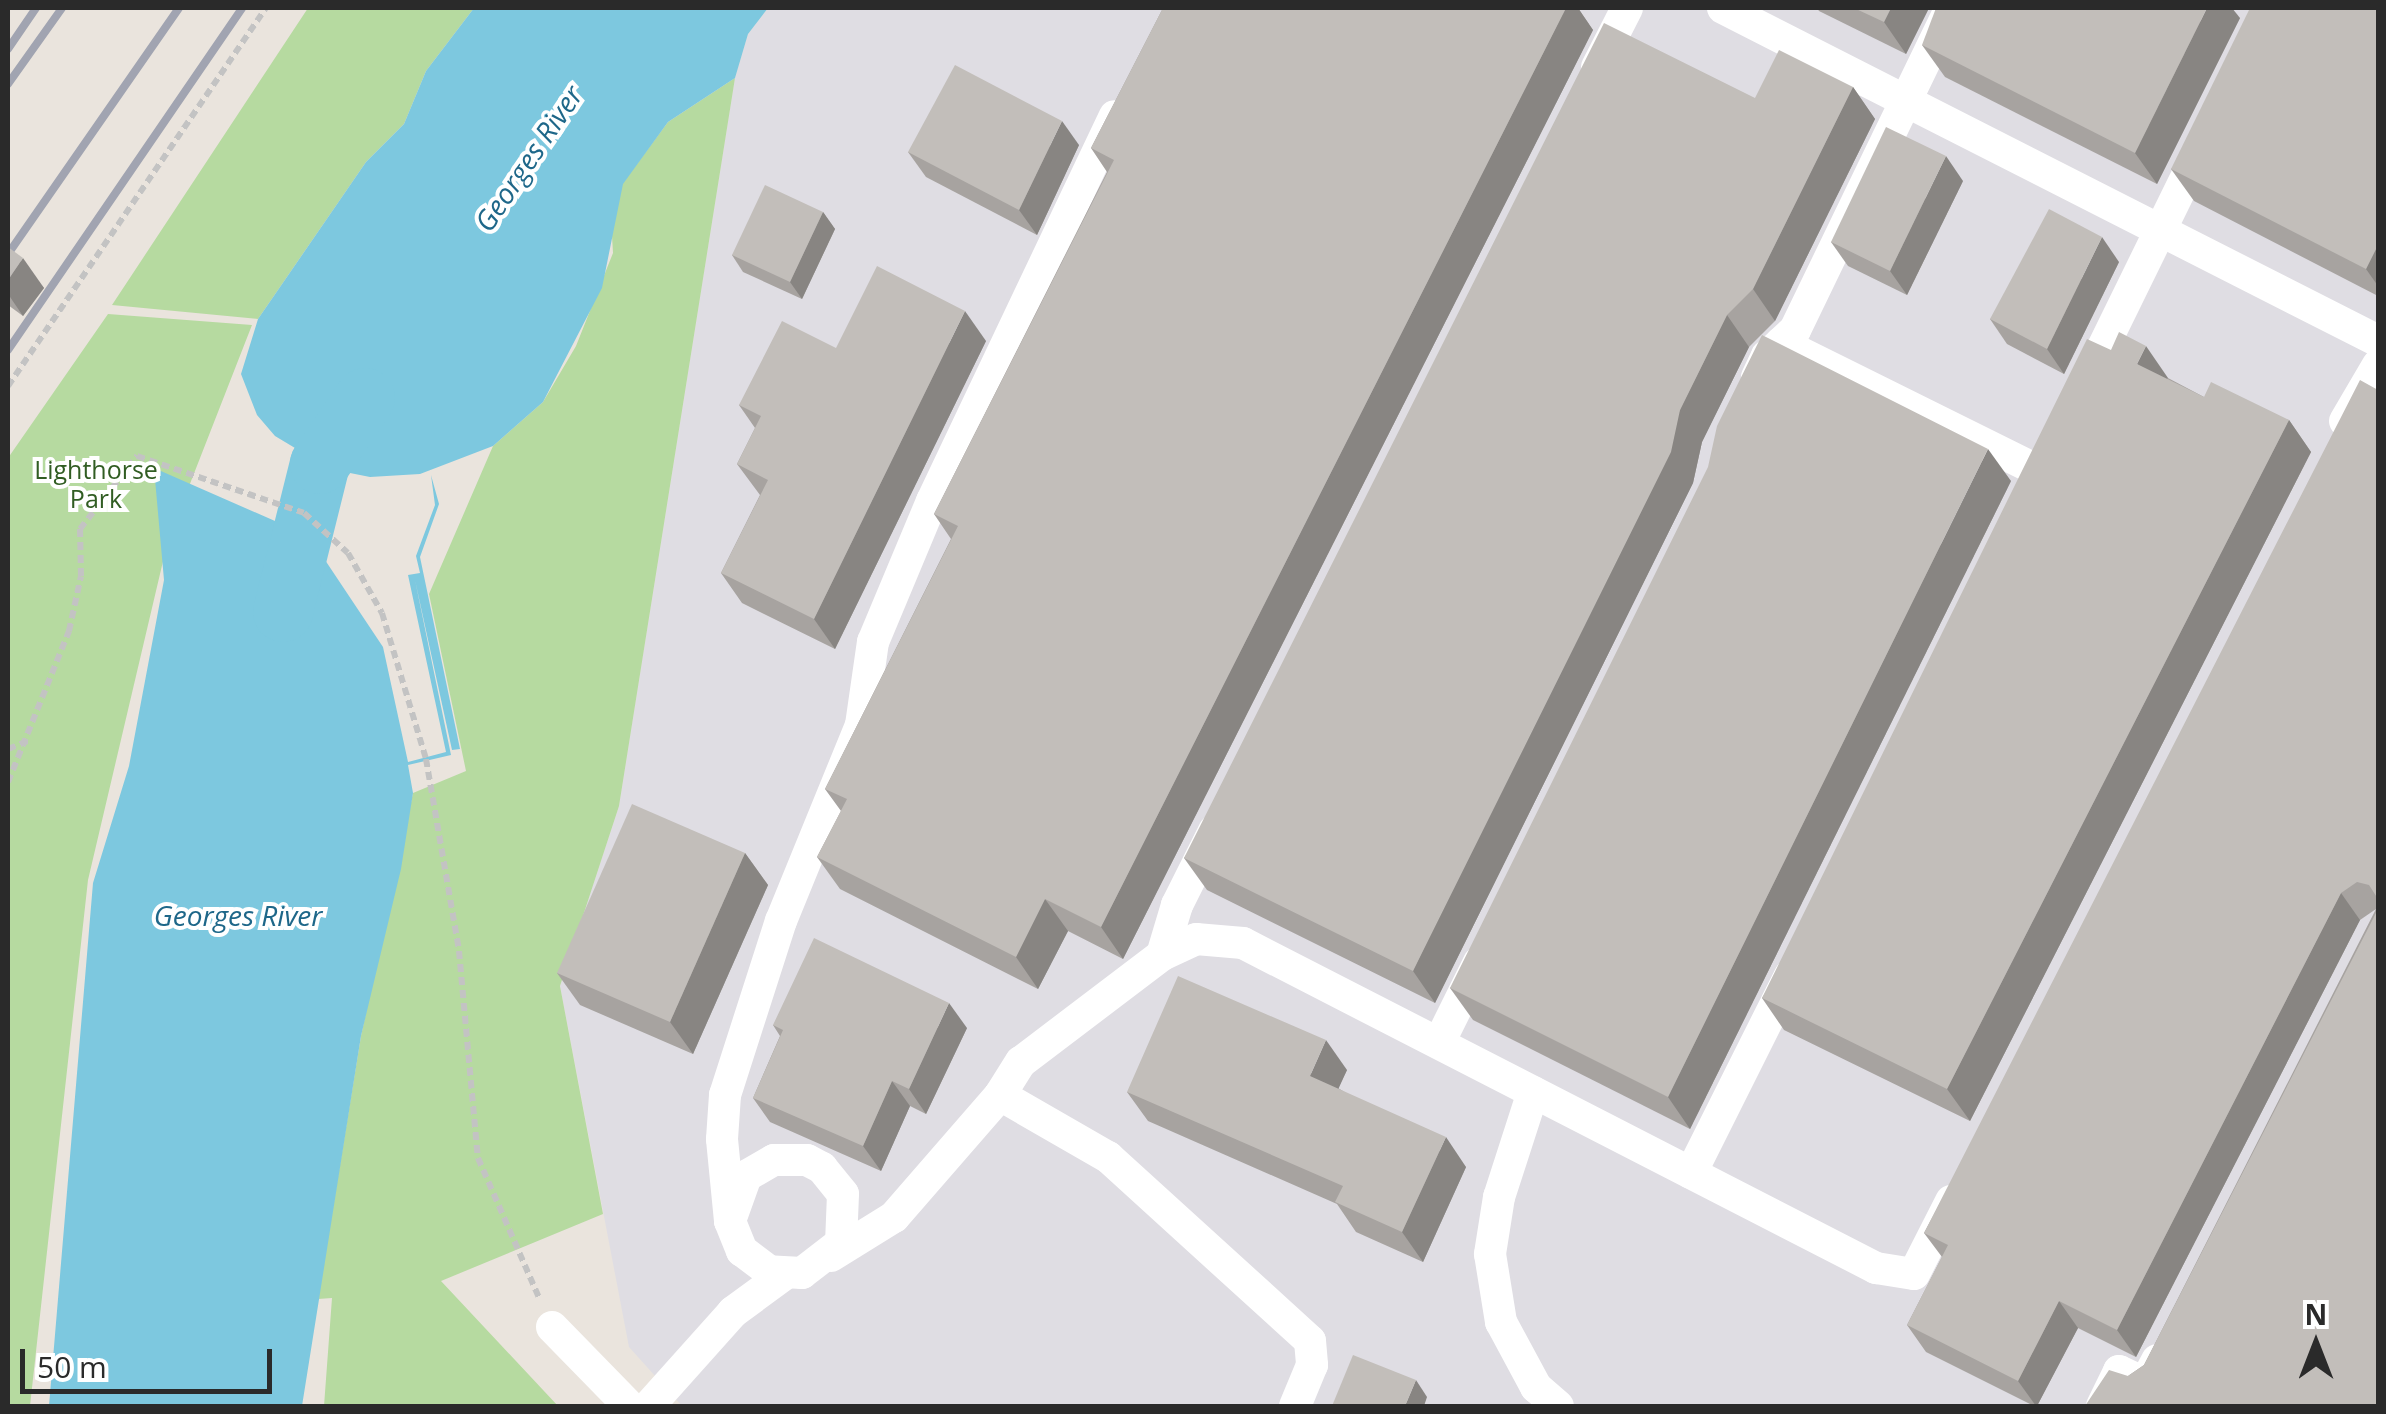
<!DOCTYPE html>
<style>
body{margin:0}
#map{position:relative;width:2386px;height:1414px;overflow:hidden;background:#eae4dd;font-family:"Open Sans",sans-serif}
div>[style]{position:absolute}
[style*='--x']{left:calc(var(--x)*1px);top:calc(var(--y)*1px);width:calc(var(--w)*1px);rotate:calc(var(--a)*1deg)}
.industrial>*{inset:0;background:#dfdde3}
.green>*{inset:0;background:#b6daa0}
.water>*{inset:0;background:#7dc8df}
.river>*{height:60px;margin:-30px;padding:0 30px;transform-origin:30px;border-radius:30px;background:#7dc8df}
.path>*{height:6px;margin-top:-3px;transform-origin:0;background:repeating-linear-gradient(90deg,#c3c3c3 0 8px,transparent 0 13px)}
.minor>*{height:32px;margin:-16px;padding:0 16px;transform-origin:16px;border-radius:16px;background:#fff}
.rail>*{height:8px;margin:-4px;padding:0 4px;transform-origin:4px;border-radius:4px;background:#a1a4b1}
.wall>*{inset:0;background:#a7a3a0}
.shaded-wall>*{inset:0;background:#888582}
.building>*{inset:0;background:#c2beba}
span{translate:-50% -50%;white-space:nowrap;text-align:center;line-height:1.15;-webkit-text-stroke:8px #fff;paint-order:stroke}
.park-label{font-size:25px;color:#315d23}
.water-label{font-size:28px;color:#1e6789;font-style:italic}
.frame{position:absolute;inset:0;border:10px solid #2a2a2a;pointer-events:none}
.north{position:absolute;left:2266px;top:1294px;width:100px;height:100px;-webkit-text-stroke:8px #fff;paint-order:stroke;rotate:0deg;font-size:28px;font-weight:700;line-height:40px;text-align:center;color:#2a2a2a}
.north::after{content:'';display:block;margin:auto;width:35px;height:45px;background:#2a2a2a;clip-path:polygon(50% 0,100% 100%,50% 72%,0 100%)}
.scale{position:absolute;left:20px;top:1349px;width:252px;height:45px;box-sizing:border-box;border:5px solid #2a2a2a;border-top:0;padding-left:12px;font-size:30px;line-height:35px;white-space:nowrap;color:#2a2a2a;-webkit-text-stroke:8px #fff;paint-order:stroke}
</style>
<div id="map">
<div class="industrial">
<div style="clip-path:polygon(768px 8px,2378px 8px,2378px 1406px,682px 1406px,629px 1347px,560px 986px,619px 806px,735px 78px,748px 34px)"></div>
</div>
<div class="green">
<div style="clip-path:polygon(308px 8px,474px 8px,426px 71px,404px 124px,366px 162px,258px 319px,112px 305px)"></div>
<div style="clip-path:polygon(735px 78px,619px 806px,560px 986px,603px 1214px,441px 1281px,558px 1406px,324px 1406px,332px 1298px,318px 1299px,361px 1036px,413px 793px,466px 771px,429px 594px,493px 446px,543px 402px,576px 346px,613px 253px,611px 219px,622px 184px,668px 122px)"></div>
<div style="clip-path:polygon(108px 314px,252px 325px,168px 540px,88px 880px,30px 1406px,8px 1406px,8px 458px)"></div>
</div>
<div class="water">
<div style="clip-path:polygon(474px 8px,768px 8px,748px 34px,735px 78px,668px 122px,623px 184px,602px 288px,543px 402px,493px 446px,420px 474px,370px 477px,330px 469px,275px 436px,257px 415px,241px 374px,258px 319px,366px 162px,404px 124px,426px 71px)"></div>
<div style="clip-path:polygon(154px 468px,309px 536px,383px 647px,408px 762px,446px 752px,408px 575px,420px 573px,416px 556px,435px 505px,431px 475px,439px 504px,420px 557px,460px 749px,452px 750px,415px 580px,451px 755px,408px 765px,413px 793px,401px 869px,361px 1036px,302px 1406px,49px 1406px,93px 883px,129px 766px,164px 580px)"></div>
</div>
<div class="river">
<div style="--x:283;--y:612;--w:153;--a:-76"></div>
<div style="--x:320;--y:464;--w:80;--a:-55.7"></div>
</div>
<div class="path">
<div style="--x:8;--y:386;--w:458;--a:-55.7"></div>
<div style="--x:8;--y:749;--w:22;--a:-22"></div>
<div style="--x:8;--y:782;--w:163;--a:-68"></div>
<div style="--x:69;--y:631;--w:56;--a:-77.7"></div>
<div style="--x:81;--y:576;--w:47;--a:-91.2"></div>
<div style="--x:80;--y:529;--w:93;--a:-52"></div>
<div style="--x:137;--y:456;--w:176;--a:18.8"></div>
<div style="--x:304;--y:513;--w:59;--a:42.3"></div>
<div style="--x:348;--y:553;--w:69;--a:60.5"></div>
<div style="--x:382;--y:613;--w:152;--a:73.2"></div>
<div style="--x:426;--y:759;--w:195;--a:80.2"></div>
<div style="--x:459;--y:951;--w:208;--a:84.8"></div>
<div style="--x:478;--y:1158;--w:155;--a:66.4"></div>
</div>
<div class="minor">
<div style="--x:1723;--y:8;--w:735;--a:26.95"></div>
<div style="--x:1597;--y:67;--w:66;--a:-63"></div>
<div style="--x:1781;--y:343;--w:290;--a:26.4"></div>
<div style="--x:1757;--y:377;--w:23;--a:-65"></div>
<div style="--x:1767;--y:356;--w:38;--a:-43"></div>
<div style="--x:1795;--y:330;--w:358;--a:-64.2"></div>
<div style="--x:2084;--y:386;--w:266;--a:-63.9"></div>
<div style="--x:2345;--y:421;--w:65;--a:-59.5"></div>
<div style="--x:1162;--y:955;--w:52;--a:-73.3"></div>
<div style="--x:1177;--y:905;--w:83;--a:-63.4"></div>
<div style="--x:1439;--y:1043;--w:90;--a:-63.7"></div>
<div style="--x:1533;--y:1092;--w:110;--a:107.9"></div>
<div style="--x:1499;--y:1197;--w:58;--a:99"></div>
<div style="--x:1490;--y:1254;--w:69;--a:80.8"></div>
<div style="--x:1501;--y:1322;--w:74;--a:61.7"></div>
<div style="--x:1536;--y:1387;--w:29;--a:41"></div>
<div style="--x:1000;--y:1095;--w:39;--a:-58"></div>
<div style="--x:1021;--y:1062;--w:177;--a:-37.2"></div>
<div style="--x:1162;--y:955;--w:38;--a:-25"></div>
<div style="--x:1196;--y:939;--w:47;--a:4.9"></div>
<div style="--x:1243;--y:943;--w:712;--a:27.18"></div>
<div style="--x:1876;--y:1268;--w:38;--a:9"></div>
<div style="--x:1914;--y:1274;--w:82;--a:-63.1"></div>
<div style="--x:1691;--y:1173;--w:221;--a:-63.4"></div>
<div style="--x:730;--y:1221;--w:48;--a:-70.4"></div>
<div style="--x:746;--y:1176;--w:32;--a:-30"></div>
<div style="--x:774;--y:1160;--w:33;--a:0"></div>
<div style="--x:807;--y:1160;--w:17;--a:28"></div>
<div style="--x:822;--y:1168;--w:33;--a:51"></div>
<div style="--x:843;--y:1194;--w:49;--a:92.3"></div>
<div style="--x:841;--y:1243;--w:49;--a:142.4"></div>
<div style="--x:802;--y:1273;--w:33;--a:-177"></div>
<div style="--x:769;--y:1271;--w:34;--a:-143"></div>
<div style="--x:742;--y:1251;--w:32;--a:-112"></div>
<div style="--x:730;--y:1221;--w:82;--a:-95.6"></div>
<div style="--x:722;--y:1139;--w:44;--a:-86.1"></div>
<div style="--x:725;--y:1095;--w:183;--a:-72.2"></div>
<div style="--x:781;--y:921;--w:212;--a:-67.8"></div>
<div style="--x:861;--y:725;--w:84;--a:-81.8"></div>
<div style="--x:873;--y:642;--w:153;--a:-67.3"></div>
<div style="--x:932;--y:501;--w:426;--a:-64.6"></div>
<div style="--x:831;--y:1256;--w:74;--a:-31.8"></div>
<div style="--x:894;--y:1217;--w:162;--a:-49"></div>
<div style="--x:1000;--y:1095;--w:125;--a:29.9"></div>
<div style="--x:1108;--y:1157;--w:273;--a:42.3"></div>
<div style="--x:1310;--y:1341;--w:24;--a:85"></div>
<div style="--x:1312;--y:1365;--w:44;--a:112.5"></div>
<div style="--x:552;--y:1327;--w:110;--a:45.7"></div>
<div style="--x:649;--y:1406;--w:126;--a:-48.2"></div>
<div style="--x:733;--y:1312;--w:64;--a:-36.2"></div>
<div style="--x:2102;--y:1406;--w:39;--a:-64"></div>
<div style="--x:2119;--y:1371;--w:29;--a:25"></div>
<div style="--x:2145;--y:1383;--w:26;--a:-62"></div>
</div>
<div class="rail">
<div style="--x:8;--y:49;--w:50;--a:-55.7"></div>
<div style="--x:8;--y:84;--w:93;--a:-54.6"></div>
<div style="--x:8;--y:254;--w:300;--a:-55.2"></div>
<div style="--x:8;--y:350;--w:414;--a:-55.6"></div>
</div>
<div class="wall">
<div style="clip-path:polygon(1163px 8px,1578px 8px,1593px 30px,1123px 959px,1068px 931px,1038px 989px,840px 889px,817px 857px,841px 811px,825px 789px,951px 539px,934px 514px,1107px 172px,1091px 148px)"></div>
<div style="clip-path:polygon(1817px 8px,1929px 8px,1906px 54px,1819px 11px)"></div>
<div style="clip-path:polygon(2378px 8px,2378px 296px,2194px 201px,2171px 169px)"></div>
<div style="clip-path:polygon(2240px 18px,2157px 184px,1945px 77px,1922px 45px)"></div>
<div style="clip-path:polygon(1853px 87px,1875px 119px,1775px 321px,1749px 347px,1702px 442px,1693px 483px,1435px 1003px,1207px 890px,1184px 858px,1755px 98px)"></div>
<div style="clip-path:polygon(1079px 145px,1037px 235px,926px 177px,908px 152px)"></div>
<div style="clip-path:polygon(1963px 181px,1907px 295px,1848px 266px,1831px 242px)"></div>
<div style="clip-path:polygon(823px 212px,835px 229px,802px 299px,743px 272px,732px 255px)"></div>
<div style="clip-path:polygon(8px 247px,44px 288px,23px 316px,8px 305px)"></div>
<div style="clip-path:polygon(2119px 262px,2064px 374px,2007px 344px,1990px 319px)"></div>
<div style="clip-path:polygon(986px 341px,835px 649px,742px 603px,721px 573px,760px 495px,737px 464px,755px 428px,739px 405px,836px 348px)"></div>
<div style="clip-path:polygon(2168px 378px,2204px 397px,2289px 420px,2311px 452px,1970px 1121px,1784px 1030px,1762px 998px)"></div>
<div style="clip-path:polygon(2378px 390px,2378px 1406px,2128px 1376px,2144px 1365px,2376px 909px,2360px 920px,2136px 1357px,2078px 1328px,2037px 1406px,2034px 1406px,1926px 1352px,1907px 1325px,1942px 1257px,1924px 1233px)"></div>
<div style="clip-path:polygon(2011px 481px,1690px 1129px,1473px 1020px,1450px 988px)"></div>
<div style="clip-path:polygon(745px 853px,768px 885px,693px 1054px,580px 1005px,557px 973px)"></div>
<div style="clip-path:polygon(773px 1025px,967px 1028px,926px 1114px,910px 1106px,881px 1171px,770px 1122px,753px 1098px,780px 1036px)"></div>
<div style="clip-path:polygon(1347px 1070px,1338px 1088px,1466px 1167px,1423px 1262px,1356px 1232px,1337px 1204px,1148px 1121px,1127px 1092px)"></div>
</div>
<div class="shaded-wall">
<div style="clip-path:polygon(1566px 8px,1578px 8px,1593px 30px,1123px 959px,1101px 927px)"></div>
<div style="clip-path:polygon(1891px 8px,1929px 8px,1906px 54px,1884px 22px)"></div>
<div style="clip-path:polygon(2207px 8px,2232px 8px,2240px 18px,2157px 184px,2135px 153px)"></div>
<div style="clip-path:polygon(1853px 87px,1875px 119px,1775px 321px,1753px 289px)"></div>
<div style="clip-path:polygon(1062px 121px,1079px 145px,1037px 235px,1019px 210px)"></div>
<div style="clip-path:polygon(1946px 156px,1963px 181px,1907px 295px,1890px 271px)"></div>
<div style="clip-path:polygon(823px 212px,835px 229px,802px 299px,790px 282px)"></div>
<div style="clip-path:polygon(2102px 237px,2119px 262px,2064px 374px,2047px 349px)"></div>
<div style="clip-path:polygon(2378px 245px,2378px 286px,2366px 269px)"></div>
<div style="clip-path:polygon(23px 258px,44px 288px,23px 316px,8px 294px,8px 280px)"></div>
<div style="clip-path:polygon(965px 311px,986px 341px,835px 649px,814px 619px)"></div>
<div style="clip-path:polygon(1727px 315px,1749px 347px,1702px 442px,1693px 483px,1435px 1003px,1413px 971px,1680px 410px)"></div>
<div style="clip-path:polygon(2146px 346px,2168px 378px,2159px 396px,2137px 364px)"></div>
<div style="clip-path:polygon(2289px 420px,2311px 452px,1970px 1121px,1947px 1089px)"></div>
<div style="clip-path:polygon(1988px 449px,2011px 481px,1690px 1129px,1668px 1097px)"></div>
<div style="clip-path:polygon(745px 853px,768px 885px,693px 1054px,670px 1022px)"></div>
<div style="clip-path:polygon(2341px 893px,2360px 920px,2136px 1357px,2117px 1330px)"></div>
<div style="clip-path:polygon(1045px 899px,1068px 931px,1038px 989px,1016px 957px)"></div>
<div style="clip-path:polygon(949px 1003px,967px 1028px,926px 1114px,909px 1089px)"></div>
<div style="clip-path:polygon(1326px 1040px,1347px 1070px,1331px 1105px,1310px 1076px)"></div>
<div style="clip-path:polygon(892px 1081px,910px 1106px,881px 1171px,863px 1146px)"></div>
<div style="clip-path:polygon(1446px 1137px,1466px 1167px,1423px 1262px,1402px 1232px)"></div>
<div style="clip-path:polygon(2059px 1301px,2078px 1328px,2037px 1406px,2036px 1406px,2018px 1381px)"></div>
<div style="clip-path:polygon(1416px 1380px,1427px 1397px,1424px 1406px,1405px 1406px)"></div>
</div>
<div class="building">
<div style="clip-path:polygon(1163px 8px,1566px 8px,1101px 927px,1045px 899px,1016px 957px,817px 857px,847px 799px,825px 789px,958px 526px,934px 514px,1114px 160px,1091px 148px)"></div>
<div style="clip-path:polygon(1854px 8px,1891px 8px,1884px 22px)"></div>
<div style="clip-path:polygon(1936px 8px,2207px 8px,2135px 153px,1922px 45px)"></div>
<div style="clip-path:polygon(2250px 8px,2378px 8px,2378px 245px,2366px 269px,2171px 169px)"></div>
<div style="clip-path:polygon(1604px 23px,1755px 98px,1779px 50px,1853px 87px,1753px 289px,1727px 315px,1680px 410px,1671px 452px,1413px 971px,1184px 858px)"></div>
<div style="clip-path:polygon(955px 65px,1062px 121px,1019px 210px,908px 152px)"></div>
<div style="clip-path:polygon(1886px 127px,1946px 156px,1890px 271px,1831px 242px)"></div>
<div style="clip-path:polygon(765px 185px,823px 212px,790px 282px,732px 255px)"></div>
<div style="clip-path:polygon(2049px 209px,2102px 237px,2047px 349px,1990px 319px)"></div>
<div style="clip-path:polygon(8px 247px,23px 258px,8px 280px)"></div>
<div style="clip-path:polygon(877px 266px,965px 311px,814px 619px,721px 573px,768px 480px,737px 464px,761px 416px,739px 405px,782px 321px,836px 348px)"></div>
<div style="clip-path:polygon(2119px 332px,2146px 346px,2137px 364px,2204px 397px,2211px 382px,2289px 420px,1947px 1089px,1762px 998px,2087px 339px,2111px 350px)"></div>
<div style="clip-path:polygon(1762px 335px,1988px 449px,1668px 1097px,1450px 988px,1708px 467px,1717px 426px)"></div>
<div style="clip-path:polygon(2360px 380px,2378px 390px,2378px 899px,2369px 885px,2357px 882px,2341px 893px,2117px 1330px,2059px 1301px,2018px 1381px,1907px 1325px,1948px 1245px,1924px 1233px)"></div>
<div style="clip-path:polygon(632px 804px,745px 853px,670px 1022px,557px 973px)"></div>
<div style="clip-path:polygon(2378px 902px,2378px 1406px,2085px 1406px,2109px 1370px,2128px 1376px,2144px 1365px,2377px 911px)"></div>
<div style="clip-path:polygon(814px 938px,949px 1003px,909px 1089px,892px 1081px,863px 1146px,753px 1098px,783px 1030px,773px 1025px)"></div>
<div style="clip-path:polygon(1178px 976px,1326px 1040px,1310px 1076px,1446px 1137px,1402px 1232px,1335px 1202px,1343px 1186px,1127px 1092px)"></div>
<div style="clip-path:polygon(1353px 1355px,1416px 1380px,1405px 1406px,1332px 1406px)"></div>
</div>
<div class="park-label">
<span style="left:96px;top:484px">Lighthorse<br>Park</span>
</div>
<div class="water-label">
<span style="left:528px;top:158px;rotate:-56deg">Georges River</span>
<span style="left:238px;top:915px">Georges River</span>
</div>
<div class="frame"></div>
<div class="north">N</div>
<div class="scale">50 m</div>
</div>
